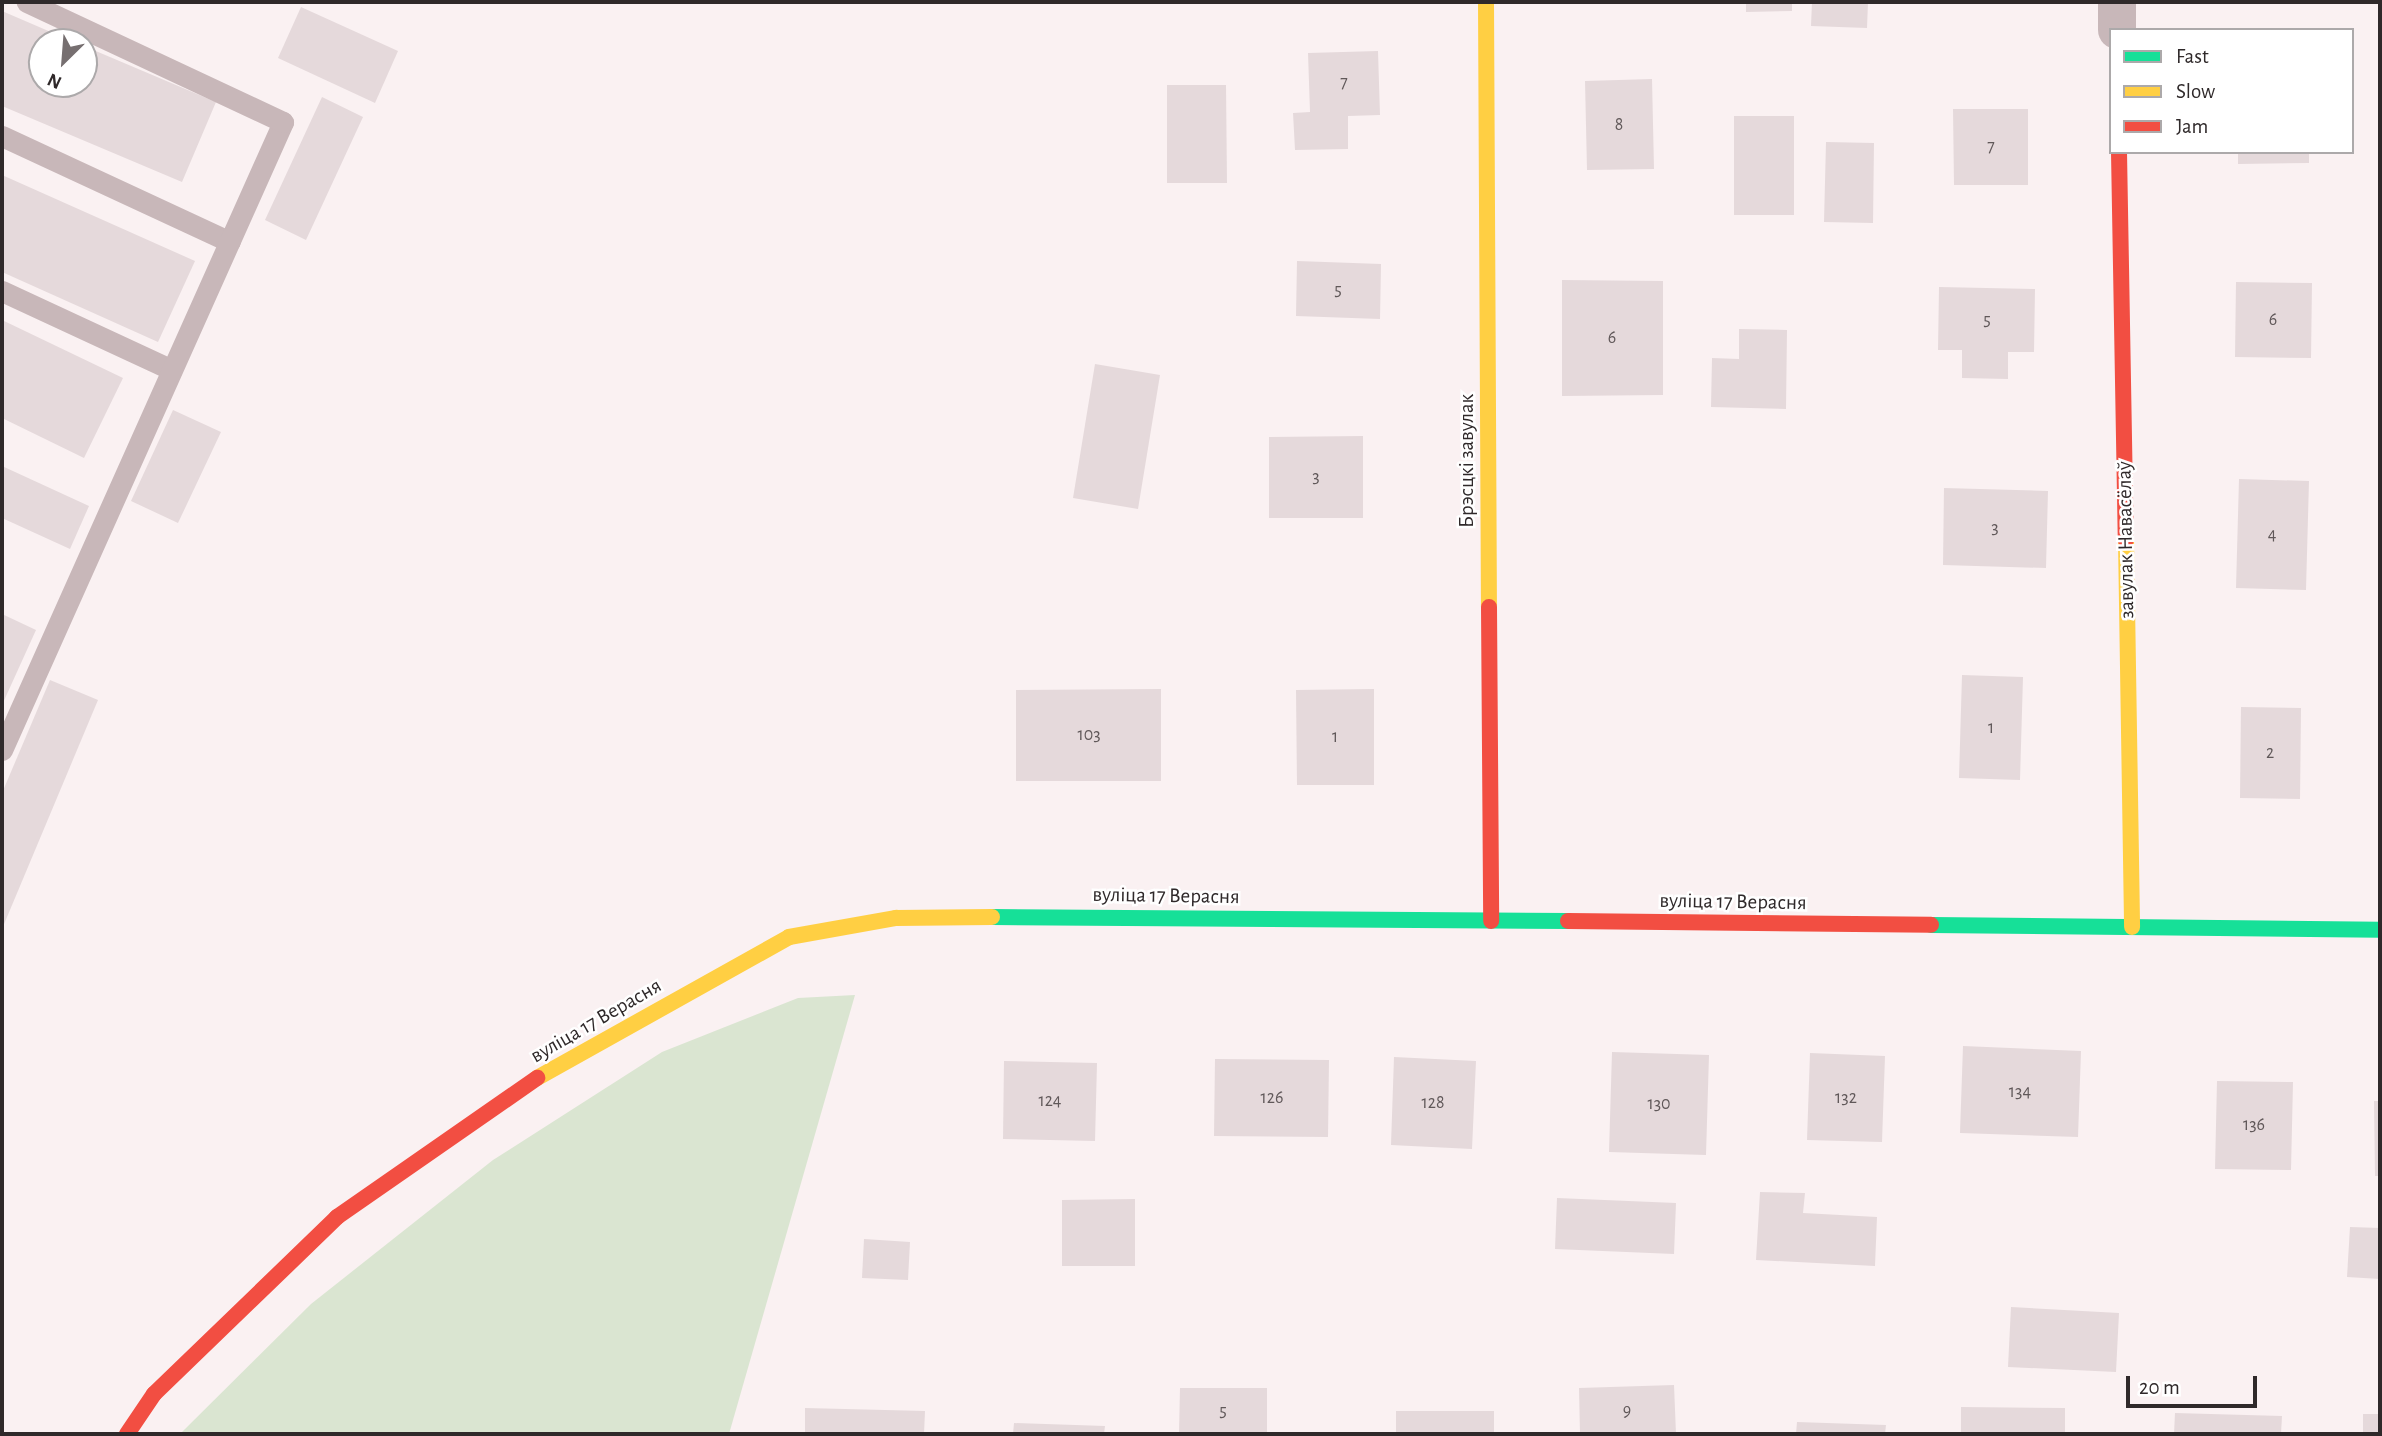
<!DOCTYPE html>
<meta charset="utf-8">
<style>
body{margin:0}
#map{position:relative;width:2382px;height:1436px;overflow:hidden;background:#faf1f2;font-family:"Alegreya Sans",sans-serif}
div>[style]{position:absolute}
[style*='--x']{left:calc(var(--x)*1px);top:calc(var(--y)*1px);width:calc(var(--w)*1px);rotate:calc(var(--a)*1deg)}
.green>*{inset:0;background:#dae5d1}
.building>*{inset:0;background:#e5d9db}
.lane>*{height:21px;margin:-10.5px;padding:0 10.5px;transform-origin:10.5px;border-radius:10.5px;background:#c8b7b9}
.street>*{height:38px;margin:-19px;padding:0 19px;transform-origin:19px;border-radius:19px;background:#c8b7b9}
.fast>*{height:16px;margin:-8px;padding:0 8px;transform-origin:8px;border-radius:8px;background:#16e098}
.slow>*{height:16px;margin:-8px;padding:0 8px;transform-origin:8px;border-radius:8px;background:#ffcf43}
.jam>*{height:16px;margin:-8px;padding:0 8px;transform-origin:8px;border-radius:8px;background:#f24e42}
span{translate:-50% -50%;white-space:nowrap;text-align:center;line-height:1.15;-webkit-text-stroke:5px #fff;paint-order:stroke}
.number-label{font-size:18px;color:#605859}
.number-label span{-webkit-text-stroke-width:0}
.street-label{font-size:21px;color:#2f292a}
.frame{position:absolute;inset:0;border:4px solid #2f292a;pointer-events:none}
.legend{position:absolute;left:2109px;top:28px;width:245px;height:126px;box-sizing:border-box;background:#fff;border:2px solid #aca9aa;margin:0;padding:9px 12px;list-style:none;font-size:21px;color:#2f292a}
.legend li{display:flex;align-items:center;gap:14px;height:35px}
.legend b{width:35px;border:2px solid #aca9aa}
.north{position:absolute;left:28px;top:28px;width:70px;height:70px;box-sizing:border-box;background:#fff;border:2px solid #aca9aa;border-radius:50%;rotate:205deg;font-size:19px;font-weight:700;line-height:28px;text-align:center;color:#2f292a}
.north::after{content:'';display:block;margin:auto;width:24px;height:32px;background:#766f70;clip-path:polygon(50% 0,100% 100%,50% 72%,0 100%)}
.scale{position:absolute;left:2126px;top:1376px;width:131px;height:32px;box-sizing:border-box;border:4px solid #2f292a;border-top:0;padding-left:9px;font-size:21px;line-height:24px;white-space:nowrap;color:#2f292a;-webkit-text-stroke:5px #fff;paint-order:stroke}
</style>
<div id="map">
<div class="green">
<div style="clip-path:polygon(855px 995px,729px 1434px,180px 1434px,311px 1304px,493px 1160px,662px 1052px,798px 998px)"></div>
</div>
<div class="building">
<div style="clip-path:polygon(1746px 2px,1792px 2px,1792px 11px,1746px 12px)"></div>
<div style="clip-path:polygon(1812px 2px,1868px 2px,1867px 28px,1811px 26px)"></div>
<div style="clip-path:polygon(301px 7px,398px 51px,375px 103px,278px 58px)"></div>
<div style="clip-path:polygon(2px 11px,74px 42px,42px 42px,42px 84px,84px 84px,84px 46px,216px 102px,182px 182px,2px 106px)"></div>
<div style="clip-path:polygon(1378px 51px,1380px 115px,1348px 116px,1348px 149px,1295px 150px,1293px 113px,1310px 112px,1308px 53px)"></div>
<div style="clip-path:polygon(1652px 79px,1654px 169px,1587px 170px,1585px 81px)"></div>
<div style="clip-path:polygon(1167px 85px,1226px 85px,1227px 183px,1167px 183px)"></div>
<div style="clip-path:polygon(322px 97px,363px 117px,306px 240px,265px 220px)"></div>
<div style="clip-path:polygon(1953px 109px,2028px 109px,2028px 185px,1954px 185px)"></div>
<div style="clip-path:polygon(1734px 116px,1794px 116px,1794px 215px,1734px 215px)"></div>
<div style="clip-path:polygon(1826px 142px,1874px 143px,1873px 223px,1824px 222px)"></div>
<div style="clip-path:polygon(2238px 152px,2309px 152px,2309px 163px,2238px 164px)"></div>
<div style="clip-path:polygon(2px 175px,195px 261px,158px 342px,2px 272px)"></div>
<div style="clip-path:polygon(1297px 261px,1381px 264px,1380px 319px,1296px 316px)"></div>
<div style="clip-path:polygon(1562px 280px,1663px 281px,1663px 395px,1562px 396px)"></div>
<div style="clip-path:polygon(2236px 282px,2312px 283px,2311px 358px,2235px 357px)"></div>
<div style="clip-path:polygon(1939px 287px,2035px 289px,2034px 352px,2008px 352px,2008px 379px,1962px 378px,1962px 350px,1938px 350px)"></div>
<div style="clip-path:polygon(2px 320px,123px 378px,84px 458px,2px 418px)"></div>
<div style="clip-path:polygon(1739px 329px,1787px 330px,1786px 409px,1711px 407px,1712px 358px,1739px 359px)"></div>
<div style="clip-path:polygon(1095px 364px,1160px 375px,1138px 509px,1073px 498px)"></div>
<div style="clip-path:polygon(173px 410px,221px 432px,178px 523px,131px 501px)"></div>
<div style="clip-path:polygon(1363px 436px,1363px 518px,1269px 518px,1269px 437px)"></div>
<div style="clip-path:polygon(2px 466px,89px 506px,70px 549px,2px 518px)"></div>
<div style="clip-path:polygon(2239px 479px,2309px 481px,2306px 590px,2236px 588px)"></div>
<div style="clip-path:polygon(1944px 488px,2048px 491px,2046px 568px,1943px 565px)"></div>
<div style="clip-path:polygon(2px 614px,36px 630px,2px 705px)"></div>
<div style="clip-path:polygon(1962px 675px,2023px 677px,2020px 780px,1959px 778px)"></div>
<div style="clip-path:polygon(50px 680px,98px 700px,2px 929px,2px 793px)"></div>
<div style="clip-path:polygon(1161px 689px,1161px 781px,1016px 781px,1016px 690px)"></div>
<div style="clip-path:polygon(1374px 689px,1374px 785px,1297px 785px,1296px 690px)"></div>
<div style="clip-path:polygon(2241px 707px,2301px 708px,2300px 799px,2240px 798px)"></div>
<div style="clip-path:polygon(1963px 1046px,2081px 1051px,2078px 1137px,1960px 1133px)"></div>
<div style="clip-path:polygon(1612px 1052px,1709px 1055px,1706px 1155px,1609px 1152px)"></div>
<div style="clip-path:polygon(1810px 1053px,1885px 1056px,1882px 1142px,1807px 1140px)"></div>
<div style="clip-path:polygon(1394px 1057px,1476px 1061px,1472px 1149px,1391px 1145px)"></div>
<div style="clip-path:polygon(1215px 1059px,1329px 1060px,1328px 1137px,1214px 1136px)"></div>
<div style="clip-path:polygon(1004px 1061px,1097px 1063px,1095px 1141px,1003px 1139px)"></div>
<div style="clip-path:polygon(2217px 1081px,2293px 1082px,2291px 1170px,2215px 1169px)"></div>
<div style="clip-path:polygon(2374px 1101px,2380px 1101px,2380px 1176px,2375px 1176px)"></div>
<div style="clip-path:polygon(1760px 1192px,1805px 1193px,1803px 1213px,1877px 1217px,1875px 1266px,1756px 1260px)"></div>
<div style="clip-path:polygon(1557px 1198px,1676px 1203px,1674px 1254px,1555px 1249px)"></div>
<div style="clip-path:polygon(1135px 1199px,1135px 1266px,1062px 1266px,1062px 1200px)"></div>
<div style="clip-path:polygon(2350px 1227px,2380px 1228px,2380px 1279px,2347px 1277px)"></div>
<div style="clip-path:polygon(864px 1239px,910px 1242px,908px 1280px,862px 1278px)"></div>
<div style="clip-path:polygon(2011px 1307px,2119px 1313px,2116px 1372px,2008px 1367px)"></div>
<div style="clip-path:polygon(1674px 1385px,1676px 1434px,1580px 1434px,1579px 1388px)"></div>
<div style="clip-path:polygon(1180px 1388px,1267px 1388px,1267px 1434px,1179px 1434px)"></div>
<div style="clip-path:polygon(1961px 1407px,2065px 1408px,2065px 1434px,1961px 1434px)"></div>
<div style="clip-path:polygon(805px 1408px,925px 1411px,924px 1434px,805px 1434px)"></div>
<div style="clip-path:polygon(1396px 1411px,1494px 1411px,1494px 1434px,1396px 1434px)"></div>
<div style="clip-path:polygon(2175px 1413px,2282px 1416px,2281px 1434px,2174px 1434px)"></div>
<div style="clip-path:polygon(2363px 1414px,2380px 1414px,2380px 1434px,2363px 1434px)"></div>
<div style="clip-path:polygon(1797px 1422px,1886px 1425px,1885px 1434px,1796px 1434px)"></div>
<div style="clip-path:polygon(1014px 1423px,1105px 1426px,1104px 1434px,1013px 1434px)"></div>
</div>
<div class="lane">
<div style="--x:2;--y:136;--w:251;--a:24.9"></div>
<div style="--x:2;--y:291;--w:187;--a:24.9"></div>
<div style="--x:2;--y:750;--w:688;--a:-65.89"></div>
<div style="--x:283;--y:122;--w:283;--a:-154.9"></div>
</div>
<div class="street">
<div style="--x:2117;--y:2;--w:28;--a:90"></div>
</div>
<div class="fast">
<div style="--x:992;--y:917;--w:576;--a:0.4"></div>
<div style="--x:1931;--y:925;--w:449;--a:0.6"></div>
</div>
<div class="slow">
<div style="--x:1486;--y:2;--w:605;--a:89.72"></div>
<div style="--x:2126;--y:540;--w:387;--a:89.1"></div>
<div style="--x:537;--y:1078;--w:289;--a:-29.2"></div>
<div style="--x:789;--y:937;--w:109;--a:-10.1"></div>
<div style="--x:896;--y:918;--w:96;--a:-0.6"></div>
</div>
<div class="jam">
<div style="--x:2119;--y:152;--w:388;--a:89"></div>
<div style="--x:1489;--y:607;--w:314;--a:89.6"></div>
<div style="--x:1568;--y:921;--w:363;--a:0.6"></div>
<div style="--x:127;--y:1434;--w:48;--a:-56"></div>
<div style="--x:154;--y:1394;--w:255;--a:-44"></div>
<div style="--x:337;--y:1217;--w:244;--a:-34.8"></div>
</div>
<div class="number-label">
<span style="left:1344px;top:83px">7</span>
<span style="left:1619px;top:125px">8</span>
<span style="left:1991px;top:147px">7</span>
<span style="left:1338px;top:290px">5</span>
<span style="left:1987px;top:320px">5</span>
<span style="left:2273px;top:320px">6</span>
<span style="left:1612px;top:338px">6</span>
<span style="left:1316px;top:477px">3</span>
<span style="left:1995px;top:528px">3</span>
<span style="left:2272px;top:535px">4</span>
<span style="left:1991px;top:728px">1</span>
<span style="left:1089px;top:735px">103</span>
<span style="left:1335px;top:737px">1</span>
<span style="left:2270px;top:753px">2</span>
<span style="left:2020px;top:1092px">134</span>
<span style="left:1272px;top:1098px">126</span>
<span style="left:1846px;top:1098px">132</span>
<span style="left:1050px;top:1101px">124</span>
<span style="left:1433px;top:1103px">128</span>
<span style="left:1659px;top:1104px">130</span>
<span style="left:2254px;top:1125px">136</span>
<span style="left:1223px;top:1411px">5</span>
<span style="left:1627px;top:1411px">9</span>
</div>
<div class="street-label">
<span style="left:1467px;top:461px;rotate:-90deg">Брэсцкі завулак</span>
<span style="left:2126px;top:540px;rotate:-91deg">завулак Навасёлаў</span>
<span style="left:1166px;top:896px;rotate:1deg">вуліца 17 Верасня</span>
<span style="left:1733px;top:902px;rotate:1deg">вуліца 17 Верасня</span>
<span style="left:596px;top:1021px;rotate:-30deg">вуліца 17 Верасня</span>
</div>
<div class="frame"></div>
<ul class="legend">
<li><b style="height:9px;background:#16e098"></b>Fast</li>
<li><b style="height:9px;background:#ffcf43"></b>Slow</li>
<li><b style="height:9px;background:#f24e42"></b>Jam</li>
</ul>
<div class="north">N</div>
<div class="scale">20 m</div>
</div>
